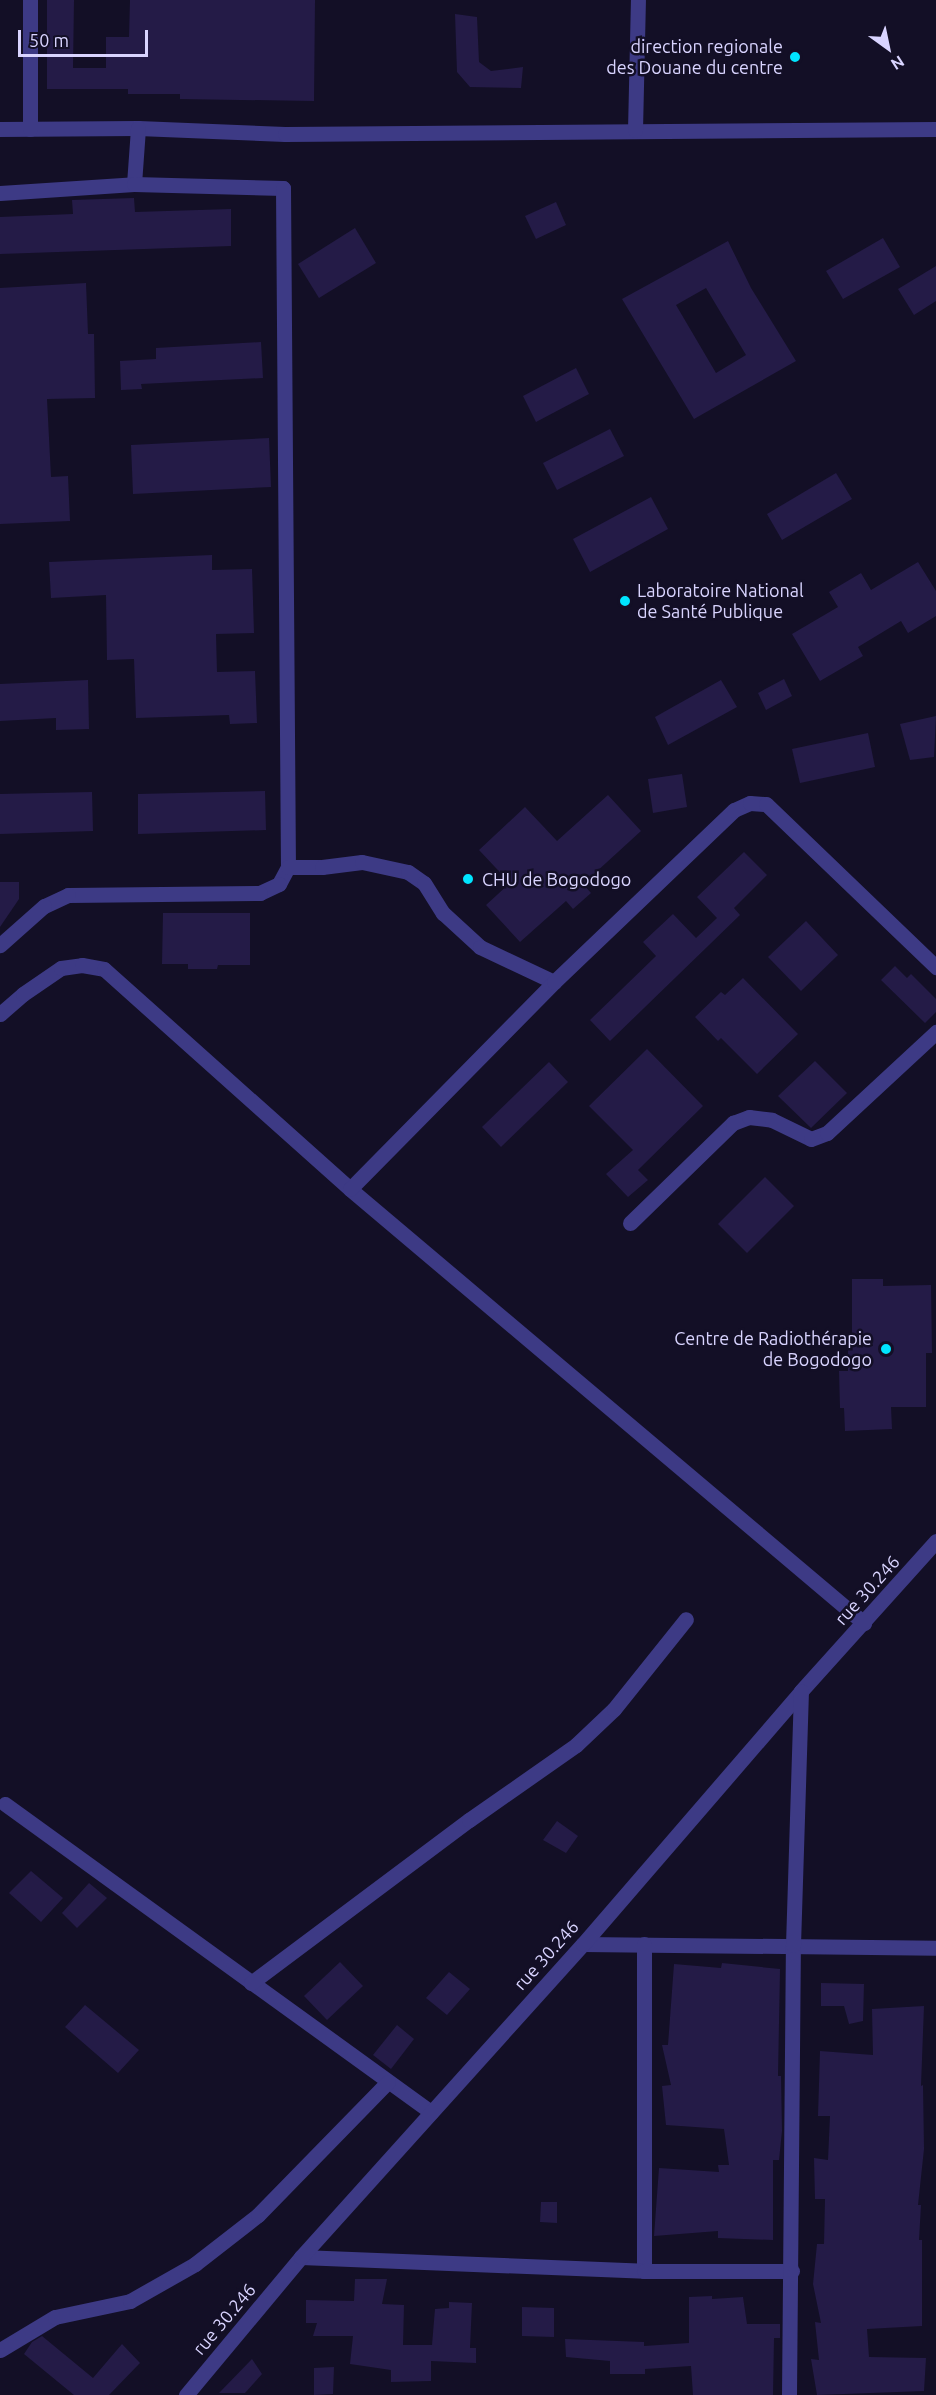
<!DOCTYPE html>
<meta charset="utf-8">
<style>
body{margin:0}
#map{position:relative;width:936px;height:2395px;overflow:hidden;background:#130f26;font-family:Ubuntu,sans-serif}
div>[style]{position:absolute}
[style*='--x']{left:calc(var(--x)*1px);top:calc(var(--y)*1px);width:calc(var(--w)*1px);rotate:calc(var(--a)*1deg)}
.building>*{inset:0;background:#241b47}
.minor>*{height:15px;margin:-7.5px;padding:0 7.5px;transform-origin:7.5px;border-radius:7.5px;background:#3d3a85}
.dots>*{width:16px;height:16px;translate:-50% -50%;box-sizing:border-box;border:3px solid #130f26;border-radius:50%}
span{translate:-50% -50%;white-space:nowrap;text-align:center;line-height:1.15;-webkit-text-stroke:5px #130f26;paint-order:stroke}
.poi-label{font-size:18px;color:#d9d4ff}
.right{translate:-100% -50%;text-align:right}
.left{translate:0 -50%;text-align:left}
.street-label{font-size:18px;color:#d9d4ff}
.north{position:absolute;left:858px;top:18px;width:60px;height:60px;-webkit-text-stroke:4px #130f26;paint-order:stroke;rotate:147deg;font-size:16px;font-weight:700;line-height:24px;text-align:center;color:#d9d4ff}
.north::after{content:'';display:block;margin:auto;width:21px;height:27px;background:#d9d4ff;clip-path:polygon(50% 0,100% 100%,50% 72%,0 100%)}
.scale{position:absolute;left:18px;top:30px;width:130px;height:27px;box-sizing:border-box;border:3px solid #d9d4ff;border-top:0;padding-left:8px;font-size:18px;line-height:21px;white-space:nowrap;color:#d9d4ff;-webkit-text-stroke:4px #130f26;paint-order:stroke}
</style>
<div id="map">
<div class="building">
<div style="clip-path:polygon(47px 0,74px 0,73px 68px,106px 68px,106px 37px,129px 37px,130px 0,315px 0,314px 101px,180px 99px,180px 94px,128px 94px,128px 89px,47px 89px)"></div>
<div style="clip-path:polygon(455px 14px,477px 17px,479px 62px,491px 71px,523px 67px,521px 88px,470px 87px,457px 72px)"></div>
<div style="clip-path:polygon(134px 198px,135px 212px,231px 209px,231px 246px,0 254px,0 217px,73px 214px,72px 200px)"></div>
<div style="clip-path:polygon(556px 202px,566px 225px,536px 239px,525px 216px)"></div>
<div style="clip-path:polygon(355px 228px,376px 263px,319px 298px,298px 264px)"></div>
<div style="clip-path:polygon(883px 238px,900px 267px,843px 299px,826px 271px)"></div>
<div style="clip-path:polygon(evenodd,728px 241px,751px 288px,796px 361px,694px 419px,622px 299px,728px 241px,706px 288px,746px 355px,716px 373px,676px 305px,706px 288px)"></div>
<div style="clip-path:polygon(936px 266px,936px 301px,914px 315px,898px 289px)"></div>
<div style="clip-path:polygon(86px 283px,88px 334px,94px 334px,95px 398px,47px 399px,51px 477px,68px 476px,70px 521px,0 524px,0 288px)"></div>
<div style="clip-path:polygon(261px 342px,263px 378px,141px 384px,142px 389px,121px 390px,120px 361px,156px 359px,156px 348px)"></div>
<div style="clip-path:polygon(576px 368px,589px 394px,536px 422px,523px 396px)"></div>
<div style="clip-path:polygon(610px 429px,624px 456px,557px 490px,543px 463px)"></div>
<div style="clip-path:polygon(269px 438px,271px 487px,133px 494px,131px 445px)"></div>
<div style="clip-path:polygon(836px 473px,852px 499px,782px 540px,767px 514px)"></div>
<div style="clip-path:polygon(651px 497px,668px 529px,590px 572px,573px 539px)"></div>
<div style="clip-path:polygon(212px 555px,212px 570px,252px 569px,254px 633px,216px 634px,217px 672px,255px 671px,257px 723px,230px 724px,229px 715px,136px 718px,134px 659px,107px 660px,106px 595px,51px 598px,49px 562px)"></div>
<div style="clip-path:polygon(918px 562px,936px 591px,936px 616px,908px 633px,901px 621px,858px 647px,863px 656px,820px 681px,792px 634px,838px 607px,829px 592px,861px 573px,871px 590px)"></div>
<div style="clip-path:polygon(784px 679px,792px 696px,766px 710px,758px 693px)"></div>
<div style="clip-path:polygon(88px 680px,89px 729px,56px 730px,56px 718px,0 721px,0 684px)"></div>
<div style="clip-path:polygon(721px 680px,737px 707px,668px 745px,655px 717px)"></div>
<div style="clip-path:polygon(936px 716px,934px 757px,910px 760px,900px 724px)"></div>
<div style="clip-path:polygon(868px 733px,875px 767px,800px 783px,792px 749px)"></div>
<div style="clip-path:polygon(682px 774px,687px 807px,653px 813px,648px 779px)"></div>
<div style="clip-path:polygon(265px 791px,266px 830px,138px 834px,138px 794px)"></div>
<div style="clip-path:polygon(92px 792px,93px 831px,0 834px,0 794px)"></div>
<div style="clip-path:polygon(608px 795px,641px 831px,583px 884px,591px 893px,573px 909px,566px 901px,520px 942px,486px 905px,510px 883px,479px 850px,525px 807px,557px 841px)"></div>
<div style="clip-path:polygon(744px 852px,767px 875px,734px 908px,740px 915px,610px 1041px,590px 1020px,656px 956px,643px 942px,673px 914px,696px 938px,717px 918px,697px 897px)"></div>
<div style="clip-path:polygon(0 882px,19px 882px,19px 899px,0 927px)"></div>
<div style="clip-path:polygon(163px 913px,250px 913px,250px 965px,218px 965px,217px 969px,188px 969px,188px 964px,162px 964px)"></div>
<div style="clip-path:polygon(806px 921px,838px 955px,801px 991px,768px 957px)"></div>
<div style="clip-path:polygon(895px 966px,907px 978px,911px 974px,936px 999px,936px 1012px,925px 1023px,881px 980px)"></div>
<div style="clip-path:polygon(743px 978px,798px 1034px,757px 1074px,721px 1038px,718px 1041px,695px 1017px,721px 992px,725px 995px)"></div>
<div style="clip-path:polygon(647px 1049px,703px 1106px,638px 1170px,648px 1180px,628px 1197px,606px 1174px,633px 1150px,589px 1106px)"></div>
<div style="clip-path:polygon(815px 1061px,847px 1093px,811px 1128px,778px 1096px)"></div>
<div style="clip-path:polygon(549px 1062px,568px 1082px,501px 1147px,482px 1127px)"></div>
<div style="clip-path:polygon(765px 1177px,794px 1206px,747px 1253px,718px 1224px)"></div>
<div style="clip-path:polygon(852px 1279px,883px 1279px,883px 1286px,931px 1285px,932px 1353px,926px 1353px,926px 1407px,891px 1407px,892px 1429px,845px 1431px,844px 1408px,840px 1408px,839px 1371px,848px 1371px,848px 1336px,852px 1336px)"></div>
<div style="clip-path:polygon(557px 1821px,578px 1836px,566px 1853px,543px 1840px)"></div>
<div style="clip-path:polygon(31px 1871px,63px 1898px,41px 1922px,9px 1893px)"></div>
<div style="clip-path:polygon(89px 1883px,107px 1898px,77px 1928px,62px 1913px)"></div>
<div style="clip-path:polygon(340px 1962px,363px 1986px,327px 2020px,304px 1996px)"></div>
<div style="clip-path:polygon(722px 1963px,780px 1969px,778px 2076px,781px 2076px,782px 2131px,779px 2160px,773px 2160px,773px 2240px,718px 2238px,718px 2231px,654px 2236px,659px 2168px,719px 2172px,718px 2165px,729px 2165px,724px 2129px,666px 2125px,662px 2086px,671px 2085px,662px 2045px,668px 2045px,674px 1964px,721px 1968px)"></div>
<div style="clip-path:polygon(449px 1972px,470px 1989px,447px 2015px,426px 1998px)"></div>
<div style="clip-path:polygon(821px 1983px,864px 1984px,863px 2021px,849px 2024px,844px 2006px,821px 2006px)"></div>
<div style="clip-path:polygon(85px 2005px,139px 2050px,118px 2073px,65px 2027px)"></div>
<div style="clip-path:polygon(924px 2006px,921px 2086px,923px 2085px,924px 2149px,918px 2205px,921px 2205px,919px 2240px,922px 2240px,922px 2326px,867px 2329px,869px 2357px,926px 2358px,924px 2391px,817px 2395px,811px 2359px,819px 2360px,815px 2322px,821px 2323px,813px 2284px,817px 2244px,824px 2244px,825px 2199px,815px 2199px,814px 2158px,828px 2160px,830px 2116px,818px 2116px,820px 2051px,873px 2055px,872px 2009px)"></div>
<div style="clip-path:polygon(397px 2025px,414px 2039px,391px 2069px,373px 2055px)"></div>
<div style="clip-path:polygon(541px 2202px,557px 2202px,557px 2223px,540px 2222px)"></div>
<div style="clip-path:polygon(355px 2279px,387px 2279px,382px 2304px,404px 2305px,403px 2345px,432px 2345px,435px 2309px,449px 2308px,449px 2302px,472px 2303px,470px 2348px,476px 2348px,476px 2363px,431px 2361px,431px 2381px,391px 2382px,391px 2370px,350px 2364px,353px 2336px,313px 2336px,317px 2323px,306px 2323px,306px 2300px,354px 2301px)"></div>
<div style="clip-path:polygon(712px 2296px,712px 2299px,743px 2297px,747px 2324px,780px 2324px,780px 2338px,774px 2338px,773px 2395px,693px 2395px,691px 2366px,645px 2369px,645px 2374px,610px 2374px,610px 2361px,566px 2357px,565px 2339px,644px 2342px,644px 2346px,689px 2343px,689px 2297px)"></div>
<div style="clip-path:polygon(522px 2307px,554px 2308px,554px 2337px,522px 2336px)"></div>
<div style="clip-path:polygon(42px 2336px,93px 2378px,122px 2344px,140px 2363px,109px 2395px,74px 2395px,24px 2354px,32px 2342px)"></div>
<div style="clip-path:polygon(252px 2359px,262px 2374px,245px 2393px,219px 2393px)"></div>
<div style="clip-path:polygon(334px 2367px,333px 2394px,314px 2395px,314px 2368px)"></div>
</div>
<div class="minor">
<div style="--x:0;--y:129;--w:138;--a:-0.4"></div>
<div style="--x:138;--y:128;--w:147;--a:2.3"></div>
<div style="--x:285;--y:134;--w:651;--a:-0.44"></div>
<div style="--x:30;--y:129;--w:129;--a:-90"></div>
<div style="--x:635;--y:130;--w:130;--a:-88.7"></div>
<div style="--x:134;--y:184;--w:56;--a:-85.9"></div>
<div style="--x:0;--y:193;--w:134;--a:-3.8"></div>
<div style="--x:134;--y:184;--w:149;--a:1.5"></div>
<div style="--x:283;--y:188;--w:679;--a:89.58"></div>
<div style="--x:288;--y:867;--w:19;--a:118"></div>
<div style="--x:279;--y:884;--w:21;--a:155"></div>
<div style="--x:260;--y:893;--w:192;--a:179.4"></div>
<div style="--x:68;--y:895;--w:26;--a:155"></div>
<div style="--x:44;--y:906;--w:59;--a:138.4"></div>
<div style="--x:288;--y:867;--w:34;--a:0"></div>
<div style="--x:322;--y:867;--w:40;--a:-7.1"></div>
<div style="--x:362;--y:862;--w:47;--a:12.3"></div>
<div style="--x:408;--y:872;--w:19;--a:35"></div>
<div style="--x:424;--y:883;--w:36;--a:58"></div>
<div style="--x:443;--y:913;--w:50;--a:42.6"></div>
<div style="--x:480;--y:947;--w:82;--a:25.3"></div>
<div style="--x:0;--y:1014;--w:30;--a:-41"></div>
<div style="--x:23;--y:994;--w:46;--a:-34.4"></div>
<div style="--x:61;--y:968;--w:21;--a:-8"></div>
<div style="--x:82;--y:965;--w:22;--a:10"></div>
<div style="--x:104;--y:969;--w:330;--a:41.8"></div>
<div style="--x:350;--y:1189;--w:673;--a:40.18"></div>
<div style="--x:350;--y:1189;--w:291;--a:-45.4"></div>
<div style="--x:554;--y:982;--w:249;--a:-43.7"></div>
<div style="--x:734;--y:810;--w:17;--a:-24"></div>
<div style="--x:750;--y:803;--w:16;--a:4"></div>
<div style="--x:766;--y:804;--w:236;--a:43.8"></div>
<div style="--x:630;--y:1223;--w:144;--a:-44.2"></div>
<div style="--x:733;--y:1123;--w:17;--a:-21"></div>
<div style="--x:749;--y:1117;--w:23;--a:7"></div>
<div style="--x:772;--y:1120;--w:43;--a:26"></div>
<div style="--x:811;--y:1139;--w:17;--a:-21"></div>
<div style="--x:827;--y:1133;--w:149;--a:-42.8"></div>
<div style="--x:5;--y:1804;--w:526;--a:35.87"></div>
<div style="--x:583;--y:1944;--w:353;--a:0.6"></div>
<div style="--x:644;--y:1944;--w:327;--a:90"></div>
<div style="--x:251;--y:1983;--w:272;--a:-36.8"></div>
<div style="--x:469;--y:1820;--w:131;--a:-35"></div>
<div style="--x:576;--y:1745;--w:52;--a:-43.5"></div>
<div style="--x:614;--y:1709;--w:115;--a:-51.3"></div>
<div style="--x:301;--y:2257;--w:343;--a:2.3"></div>
<div style="--x:644;--y:2271;--w:148;--a:0"></div>
<div style="--x:0;--y:2350;--w:64;--a:-31"></div>
<div style="--x:55;--y:2317;--w:77;--a:-12"></div>
<div style="--x:130;--y:2301;--w:75;--a:-29.6"></div>
<div style="--x:195;--y:2264;--w:80;--a:-37.9"></div>
<div style="--x:258;--y:2215;--w:186;--a:-45.7"></div>
<div style="--x:186;--y:2395;--w:180;--a:-50.2"></div>
<div style="--x:301;--y:2257;--w:421;--a:-48"></div>
<div style="--x:583;--y:1944;--w:334;--a:-49.2"></div>
<div style="--x:801;--y:1691;--w:202;--a:-48"></div>
<div style="--x:789;--y:2395;--w:450;--a:-89.5"></div>
<div style="--x:793;--y:1945;--w:254;--a:-88.2"></div>
</div>
<div class="dots">
<div style="left:795px;top:57px;background:#00e5ff"></div>
<div style="left:625px;top:601px;background:#00e5ff"></div>
<div style="left:468px;top:879px;background:#00e5ff"></div>
<div style="left:886px;top:1349px;background:#00e5ff"></div>
</div>
<div class="poi-label">
<span class="right" style="left:783px;top:57px">direction regionale<br>des Douane du centre</span>
<span class="left" style="left:637px;top:601px">Laboratoire National<br>de Santé Publique</span>
<span class="left" style="left:482px;top:879px">CHU de Bogodogo</span>
<span class="right" style="left:872px;top:1349px">Centre de Radiothérapie<br>de Bogodogo</span>
</div>
<div class="street-label">
<span style="left:867px;top:1590px;rotate:-48deg">rue 30.246</span>
<span style="left:546px;top:1955px;rotate:-48deg">rue 30.246</span>
<span style="left:224px;top:2319px;rotate:-50deg">rue 30.246</span>
</div>
<div class="north">N</div>
<div class="scale">50 m</div>
</div>
